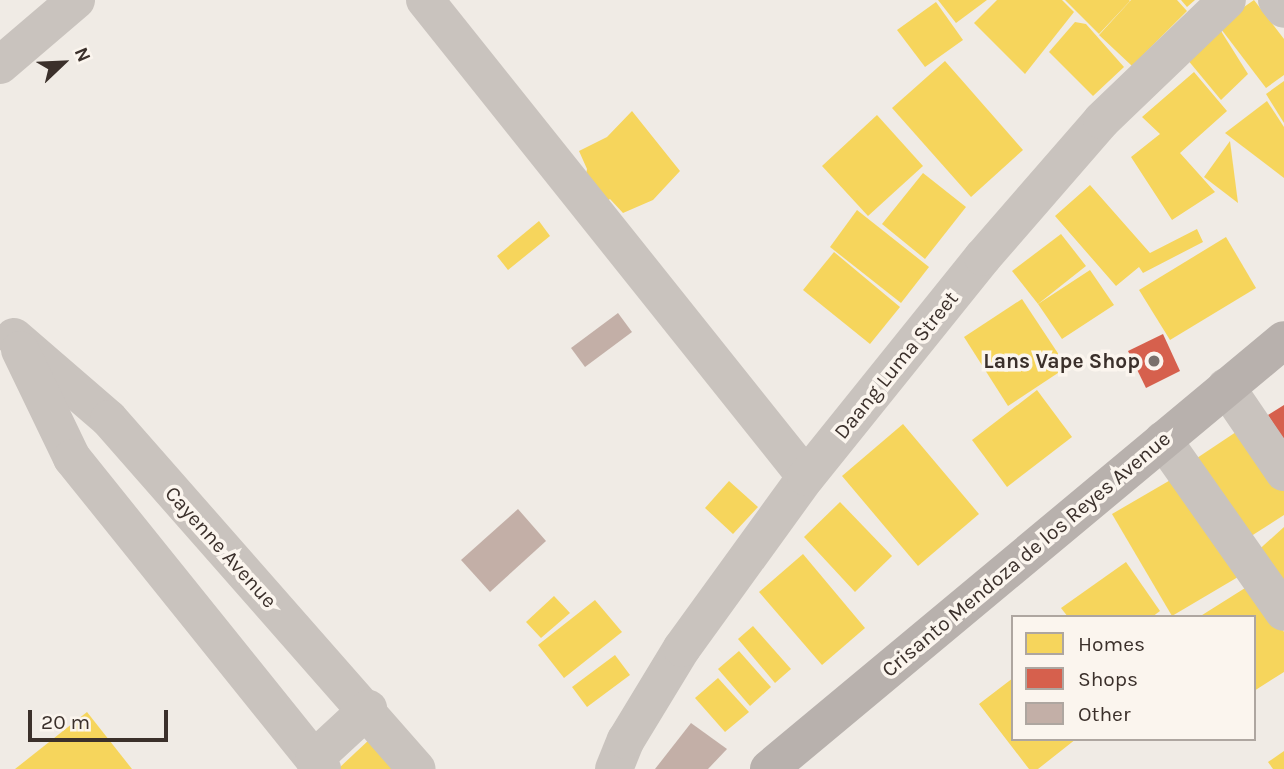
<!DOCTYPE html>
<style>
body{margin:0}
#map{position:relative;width:1284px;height:769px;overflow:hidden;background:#f0ebe5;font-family:Karla,sans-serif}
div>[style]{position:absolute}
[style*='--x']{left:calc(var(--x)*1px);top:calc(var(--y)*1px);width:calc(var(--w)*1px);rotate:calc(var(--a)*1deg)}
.homes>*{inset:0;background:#f6d55c}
.shops>*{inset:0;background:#d6604d}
.building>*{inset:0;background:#c3afa7}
.minor>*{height:38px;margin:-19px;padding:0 19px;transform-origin:19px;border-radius:19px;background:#c9c3be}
.major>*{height:38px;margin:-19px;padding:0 19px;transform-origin:19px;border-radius:19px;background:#b8b1ad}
.dots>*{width:19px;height:19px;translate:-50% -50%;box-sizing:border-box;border:4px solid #fbf5ee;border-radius:50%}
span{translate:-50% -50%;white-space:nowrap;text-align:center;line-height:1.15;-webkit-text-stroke:7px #fbf5ee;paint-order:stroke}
.poi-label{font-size:21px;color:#3b302b;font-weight:700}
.right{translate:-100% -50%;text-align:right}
.street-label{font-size:21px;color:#3b302b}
.legend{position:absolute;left:1011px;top:615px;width:245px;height:126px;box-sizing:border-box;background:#fbf5ee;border:2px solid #aea6a0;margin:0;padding:9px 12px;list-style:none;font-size:21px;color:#3b302b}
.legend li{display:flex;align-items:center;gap:14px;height:35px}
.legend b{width:35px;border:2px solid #aea6a0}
.north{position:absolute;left:28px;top:28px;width:70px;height:70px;-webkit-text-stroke:5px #fbf5ee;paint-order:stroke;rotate:67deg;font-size:19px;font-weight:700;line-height:28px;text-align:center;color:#3b302b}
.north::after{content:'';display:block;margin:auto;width:24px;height:32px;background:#3b302b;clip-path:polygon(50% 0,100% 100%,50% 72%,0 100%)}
.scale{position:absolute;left:28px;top:710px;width:140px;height:32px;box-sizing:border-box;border:4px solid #3b302b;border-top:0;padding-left:9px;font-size:21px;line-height:24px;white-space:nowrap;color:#3b302b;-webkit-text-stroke:5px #fbf5ee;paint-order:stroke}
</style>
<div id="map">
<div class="homes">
<div style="clip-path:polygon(938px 0,987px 0,956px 23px)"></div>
<div style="clip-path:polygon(997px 0,1062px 0,1074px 12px,1025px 74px,974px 23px)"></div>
<div style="clip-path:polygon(1065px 0,1129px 0,1130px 1px,1099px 34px)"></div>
<div style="clip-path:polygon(1131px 0,1177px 0,1187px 11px,1132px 66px,1099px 35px)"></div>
<div style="clip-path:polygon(1181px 0,1195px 0,1187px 7px)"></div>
<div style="clip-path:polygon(1254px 0,1284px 39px,1284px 75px,1266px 88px,1218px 25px)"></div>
<div style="clip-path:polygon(936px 2px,963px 40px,925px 67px,897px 30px)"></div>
<div style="clip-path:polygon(1075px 22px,1086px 24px,1124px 67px,1093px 96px,1049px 52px)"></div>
<div style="clip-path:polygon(1221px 31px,1248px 74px,1221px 100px,1187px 59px)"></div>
<div style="clip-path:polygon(945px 61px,1023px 150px,971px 197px,892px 108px)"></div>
<div style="clip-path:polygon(1194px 72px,1227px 111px,1180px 153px,1215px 192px,1172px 220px,1131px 157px,1160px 134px,1142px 117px)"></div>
<div style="clip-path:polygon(1284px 81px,1284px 123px,1266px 94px)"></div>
<div style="clip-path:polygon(1267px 101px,1284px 127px,1284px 178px,1225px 133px)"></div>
<div style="clip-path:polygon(632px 111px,680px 171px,653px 200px,623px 213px,610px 199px,600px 206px,585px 180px,587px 169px,579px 151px,607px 137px)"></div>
<div style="clip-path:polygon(877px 115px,923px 166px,868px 216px,822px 166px)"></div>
<div style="clip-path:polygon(1230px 141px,1238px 203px,1204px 177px)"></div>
<div style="clip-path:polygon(923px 173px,966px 207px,925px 259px,882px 224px)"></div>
<div style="clip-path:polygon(1090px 185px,1150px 253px,1197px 229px,1203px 242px,1143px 273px,1139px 267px,1116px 286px,1055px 216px)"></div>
<div style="clip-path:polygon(857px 210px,929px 267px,901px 303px,830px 247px)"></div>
<div style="clip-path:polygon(539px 221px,550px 236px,508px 270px,497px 256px)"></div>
<div style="clip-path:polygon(1061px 234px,1086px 266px,1038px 304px,1012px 271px)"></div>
<div style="clip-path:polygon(1226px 237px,1256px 288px,1170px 340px,1139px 290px)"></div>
<div style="clip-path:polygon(834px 252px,900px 307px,870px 344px,803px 290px)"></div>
<div style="clip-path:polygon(1090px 270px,1114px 305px,1062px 339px,1038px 304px)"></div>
<div style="clip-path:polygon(1022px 299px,1067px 367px,1008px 406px,964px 337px)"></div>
<div style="clip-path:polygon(1037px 390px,1072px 437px,1007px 487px,972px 440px)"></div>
<div style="clip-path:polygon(903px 424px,979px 514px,918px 566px,842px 476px)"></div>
<div style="clip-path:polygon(1245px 426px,1284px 487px,1284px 515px,1245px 540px,1194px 460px)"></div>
<div style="clip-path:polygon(1179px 475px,1238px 577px,1172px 616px,1112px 514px)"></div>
<div style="clip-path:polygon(729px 481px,758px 507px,733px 534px,705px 508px)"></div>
<div style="clip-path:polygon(840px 502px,892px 556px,855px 592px,804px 537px)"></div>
<div style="clip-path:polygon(1284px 527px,1284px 589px,1253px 555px)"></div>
<div style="clip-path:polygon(803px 554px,865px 628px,822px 665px,759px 592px)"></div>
<div style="clip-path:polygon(1126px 562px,1160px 611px,1152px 617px,1068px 617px,1061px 608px)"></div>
<div style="clip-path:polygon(1253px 583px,1284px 632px,1284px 672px,1254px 691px,1254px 617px,1199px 617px)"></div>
<div style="clip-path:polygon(554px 596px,570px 613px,541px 638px,526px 622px)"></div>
<div style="clip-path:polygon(595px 600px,622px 632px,564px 678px,538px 645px)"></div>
<div style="clip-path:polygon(753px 626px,791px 669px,775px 683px,738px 639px)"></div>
<div style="clip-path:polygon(739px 651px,771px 687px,750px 706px,718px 669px)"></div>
<div style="clip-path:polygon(615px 655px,630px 675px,587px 707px,572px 687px)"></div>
<div style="clip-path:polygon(718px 678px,749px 712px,725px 732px,695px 698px)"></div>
<div style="clip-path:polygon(1013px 678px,1013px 739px,1076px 739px,1038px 769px,1029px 769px,979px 704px)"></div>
<div style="clip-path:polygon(87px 712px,132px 769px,15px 769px)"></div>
<div style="clip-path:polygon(371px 738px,399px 769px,338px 769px)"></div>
<div style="clip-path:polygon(1284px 751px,1284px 769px,1273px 769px,1268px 762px)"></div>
</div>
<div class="shops">
<div style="clip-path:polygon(1163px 334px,1180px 371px,1146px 388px,1128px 351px)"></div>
<div style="clip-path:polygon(1284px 405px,1284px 441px,1268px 415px)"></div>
</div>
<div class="building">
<div style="clip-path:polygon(618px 313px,632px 332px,585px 367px,571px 348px)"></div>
<div style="clip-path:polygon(518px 509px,546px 541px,490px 592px,461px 560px)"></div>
<div style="clip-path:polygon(691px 723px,727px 749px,708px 769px,655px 769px)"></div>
</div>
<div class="minor">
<div style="--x:425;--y:0;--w:610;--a:51.38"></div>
<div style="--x:1277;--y:0;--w:11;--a:52"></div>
<div style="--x:0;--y:65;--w:100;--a:-40.5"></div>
<div style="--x:14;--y:337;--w:125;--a:40.8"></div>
<div style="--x:109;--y:419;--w:466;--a:48.7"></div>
<div style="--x:20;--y:350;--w:120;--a:64.3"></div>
<div style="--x:72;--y:458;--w:399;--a:51.2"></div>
<div style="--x:1226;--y:387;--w:103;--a:55.7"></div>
<div style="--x:1163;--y:440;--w:210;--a:54.9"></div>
<div style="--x:314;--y:759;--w:74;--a:-42.8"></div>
<div style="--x:614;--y:769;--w:31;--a:-68"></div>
<div style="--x:626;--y:740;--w:108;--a:-58.7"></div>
<div style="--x:682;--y:648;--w:211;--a:-54.1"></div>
<div style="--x:806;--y:477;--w:282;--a:-51.2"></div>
<div style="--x:983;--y:257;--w:181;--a:-49"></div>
<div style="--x:1102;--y:120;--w:173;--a:-43.8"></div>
</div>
<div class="major">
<div style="--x:769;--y:769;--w:670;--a:-39.79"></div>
</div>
<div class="dots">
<div style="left:1154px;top:361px;background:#7a716c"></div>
</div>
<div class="poi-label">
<span class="right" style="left:1140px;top:361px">Lans Vape Shop</span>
</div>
<div class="street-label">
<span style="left:896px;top:365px;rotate:-51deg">Daang Luma Street</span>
<span style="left:221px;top:547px;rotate:48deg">Cayenne Avenue</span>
<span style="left:1026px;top:554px;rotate:-40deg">Crisanto Mendoza de los Reyes Avenue</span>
</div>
<ul class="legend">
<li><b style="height:19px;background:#f6d55c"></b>Homes</li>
<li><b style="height:19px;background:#d6604d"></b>Shops</li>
<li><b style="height:19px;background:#c3afa7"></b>Other</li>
</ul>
<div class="north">N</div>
<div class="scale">20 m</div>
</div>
